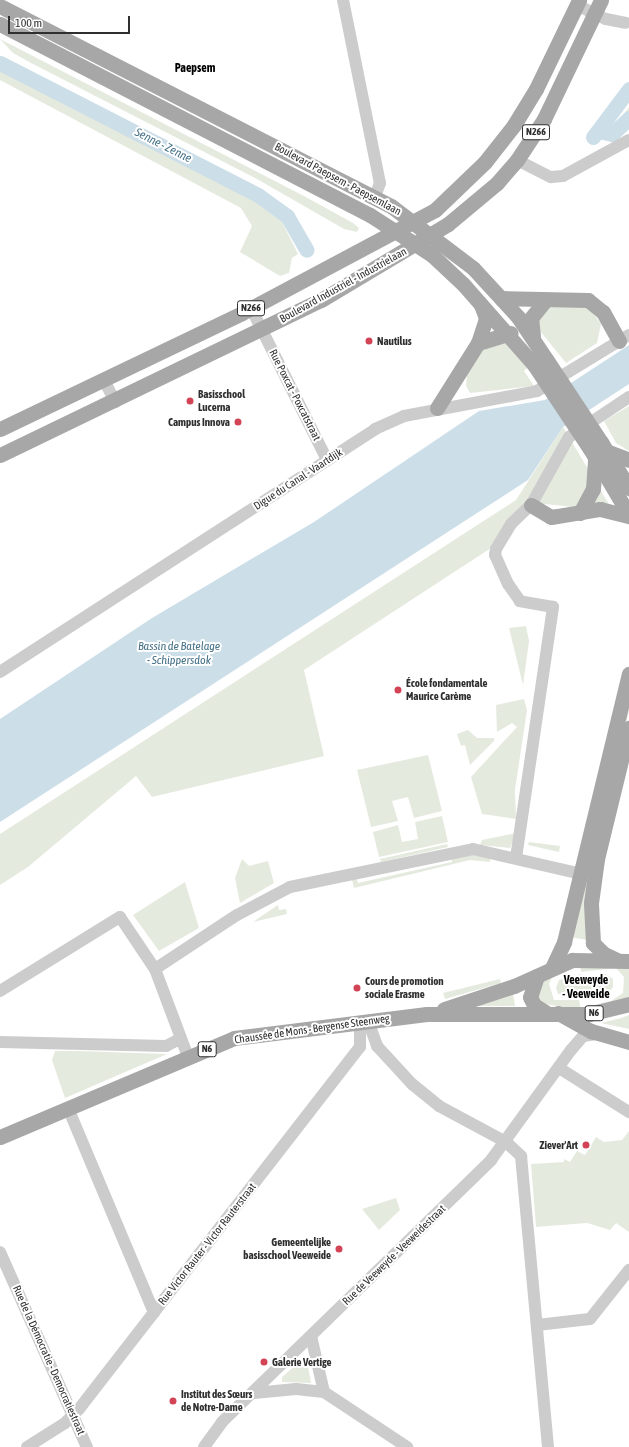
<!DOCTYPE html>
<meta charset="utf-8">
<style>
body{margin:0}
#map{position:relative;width:629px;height:1447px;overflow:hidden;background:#fff;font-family:"Asap Condensed",sans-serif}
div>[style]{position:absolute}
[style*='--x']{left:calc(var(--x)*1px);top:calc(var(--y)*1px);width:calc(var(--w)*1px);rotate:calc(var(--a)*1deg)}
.green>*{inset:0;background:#e5eade}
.water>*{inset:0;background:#ccdee8}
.river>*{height:15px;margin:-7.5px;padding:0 7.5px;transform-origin:7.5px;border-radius:7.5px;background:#ccdee8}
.minor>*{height:12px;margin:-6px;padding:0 6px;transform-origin:6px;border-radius:6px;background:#ccc}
.major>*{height:15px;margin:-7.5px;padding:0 7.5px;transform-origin:7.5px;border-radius:7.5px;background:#a7a7a7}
.major-bridge>*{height:15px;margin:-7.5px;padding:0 7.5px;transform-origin:7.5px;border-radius:7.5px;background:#a7a7a7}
.dots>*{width:11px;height:11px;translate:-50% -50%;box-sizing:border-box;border:2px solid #fff;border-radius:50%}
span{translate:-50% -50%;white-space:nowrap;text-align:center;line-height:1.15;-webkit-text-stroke:4px #fff;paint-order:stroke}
.shield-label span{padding:1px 3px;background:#fff;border:1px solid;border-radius:3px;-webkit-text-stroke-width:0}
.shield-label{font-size:10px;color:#2f2f2f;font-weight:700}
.street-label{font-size:11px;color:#2f2f2f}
.poi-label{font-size:11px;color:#2f2f2f;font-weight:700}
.left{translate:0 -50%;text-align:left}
.right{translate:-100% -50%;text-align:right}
.neighbourhood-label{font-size:12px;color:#000;font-weight:700}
.water-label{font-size:12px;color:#457188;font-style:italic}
.scale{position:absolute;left:8px;top:16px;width:122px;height:18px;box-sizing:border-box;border:2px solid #2f2f2f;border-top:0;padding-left:5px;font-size:12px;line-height:14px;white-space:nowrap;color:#2f2f2f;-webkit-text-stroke:3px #fff;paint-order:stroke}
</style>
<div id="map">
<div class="green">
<div style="clip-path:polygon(0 39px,304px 196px,353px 223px,359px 228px,357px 232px,344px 229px,257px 179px,33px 64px,13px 53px)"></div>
<div style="clip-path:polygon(0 67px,263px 204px,281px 220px,298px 254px,292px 258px,289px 273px,280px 276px,240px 252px,252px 226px,241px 208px,0 80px)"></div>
<div style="clip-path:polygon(629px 107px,629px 126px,618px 131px,615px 126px)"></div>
<div style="clip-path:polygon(549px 306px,588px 306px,601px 324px,597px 343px,566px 363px,540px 331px,538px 314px)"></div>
<div style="clip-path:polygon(502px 339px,527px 368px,524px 371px,534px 386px,470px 393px,466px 386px,467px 375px,484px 344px)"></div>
<div style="clip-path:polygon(629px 406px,629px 451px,616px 443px,604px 421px)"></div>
<div style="clip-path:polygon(563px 427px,613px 511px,525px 502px,491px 548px,304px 670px,324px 756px,152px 797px,136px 776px,28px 867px,0 885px,0 834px,516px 500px)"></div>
<div style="clip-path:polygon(526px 626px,529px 641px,523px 685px,509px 628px)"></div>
<div style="clip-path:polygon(629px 693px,629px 711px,609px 793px,587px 940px,570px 937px)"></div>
<div style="clip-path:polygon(524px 699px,527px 710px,515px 790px,516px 819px,482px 814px,471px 777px,517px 727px,512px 723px,497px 732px,496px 705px)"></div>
<div style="clip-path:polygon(468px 730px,477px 738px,494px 738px,494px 741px,470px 765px,465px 745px,461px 746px,457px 734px)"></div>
<div style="clip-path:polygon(428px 755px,442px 811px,414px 818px,408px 797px,392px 801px,398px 821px,371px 827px,357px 770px)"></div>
<div style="clip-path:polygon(442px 816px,448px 842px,379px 857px,373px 832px,398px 825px,402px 842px,418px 839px,415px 822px)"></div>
<div style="clip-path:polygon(516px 833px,510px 848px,480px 845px,482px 840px)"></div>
<div style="clip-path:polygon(529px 842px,560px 846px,559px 852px,528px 845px)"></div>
<div style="clip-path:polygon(447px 844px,448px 847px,381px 862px,380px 859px)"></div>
<div style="clip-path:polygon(460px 854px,491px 855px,490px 862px,470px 860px,354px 888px,352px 880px,357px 879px,358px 883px,452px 862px,451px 856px)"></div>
<div style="clip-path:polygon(242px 859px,249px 866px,268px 861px,274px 883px,240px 903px,235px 878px)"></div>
<div style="clip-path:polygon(185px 882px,199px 928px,159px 951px,133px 915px)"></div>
<div style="clip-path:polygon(278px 905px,279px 910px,286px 909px,287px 914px,253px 922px)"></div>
<div style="clip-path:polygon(580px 963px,629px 965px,629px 999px,591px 1010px,590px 1006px,611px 1001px,623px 993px,624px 977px,616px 968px,581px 972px)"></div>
<div style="clip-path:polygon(581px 974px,583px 978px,606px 974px,613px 979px,613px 987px,608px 993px,578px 998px,577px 995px,558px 994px,556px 988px,559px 980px)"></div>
<div style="clip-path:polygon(553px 975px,549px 984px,554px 1000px,579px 1000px,581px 1010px,540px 1003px,535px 991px,544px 978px)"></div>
<div style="clip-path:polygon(500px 979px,501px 983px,445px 999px,443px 993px)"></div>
<div style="clip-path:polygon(513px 993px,515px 1006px,477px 1006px,478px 1005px)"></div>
<div style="clip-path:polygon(629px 1015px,629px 1029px,601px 1023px,621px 1018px)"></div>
<div style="clip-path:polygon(55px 1051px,78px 1051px,167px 1054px,65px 1098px,52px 1060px)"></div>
<div style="clip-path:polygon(629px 1131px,629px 1232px,616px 1223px,610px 1230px,587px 1223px,536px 1227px,531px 1164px,564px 1162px,564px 1159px,570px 1162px,577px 1151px,585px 1155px,596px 1137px,604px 1142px,622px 1140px)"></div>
<div style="clip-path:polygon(396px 1198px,400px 1210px,379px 1230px,362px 1209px)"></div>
<div style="clip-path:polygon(303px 1359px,307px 1361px,311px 1383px,282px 1382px,282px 1377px)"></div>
</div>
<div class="water">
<div style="clip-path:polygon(629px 345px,629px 384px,563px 427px,528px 480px,0 822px,0 719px,152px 618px,314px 522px,479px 411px,545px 400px)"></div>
</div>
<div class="river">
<div style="--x:0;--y:63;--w:290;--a:27.1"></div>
<div style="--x:258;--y:195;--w:36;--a:36"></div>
<div style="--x:287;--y:216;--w:39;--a:60"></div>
<div style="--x:598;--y:131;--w:14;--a:12"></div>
<div style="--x:612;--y:134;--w:23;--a:-43"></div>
<div style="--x:593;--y:137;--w:60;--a:-53.1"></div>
</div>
<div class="minor">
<div style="--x:343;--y:0;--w:187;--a:78.6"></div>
<div style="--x:380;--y:183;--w:15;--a:110"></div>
<div style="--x:577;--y:5;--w:32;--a:26"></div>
<div style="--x:606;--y:19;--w:20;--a:11"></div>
<div style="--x:517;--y:160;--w:38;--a:27"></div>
<div style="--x:551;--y:177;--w:12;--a:-5"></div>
<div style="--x:563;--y:176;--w:75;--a:-28.6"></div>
<div style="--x:251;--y:308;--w:170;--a:63.4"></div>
<div style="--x:104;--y:380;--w:25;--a:63"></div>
<div style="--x:0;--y:672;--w:447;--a:-32.9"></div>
<div style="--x:375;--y:429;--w:32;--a:-24"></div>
<div style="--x:404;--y:416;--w:135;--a:-10.6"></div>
<div style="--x:537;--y:391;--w:108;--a:-31.3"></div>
<div style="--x:516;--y:858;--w:254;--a:-81.6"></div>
<div style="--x:553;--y:607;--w:34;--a:-170"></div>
<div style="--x:520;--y:601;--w:21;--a:-125"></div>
<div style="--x:508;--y:584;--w:32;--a:-114"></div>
<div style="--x:495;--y:555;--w:6;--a:-81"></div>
<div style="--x:496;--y:549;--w:29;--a:-59"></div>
<div style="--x:511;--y:524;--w:28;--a:-44"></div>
<div style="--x:531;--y:505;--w:78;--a:-60.8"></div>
<div style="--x:569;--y:437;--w:72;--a:-33.7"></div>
<div style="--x:155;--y:969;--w:98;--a:-33.4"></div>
<div style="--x:237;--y:915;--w:60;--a:-27.8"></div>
<div style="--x:290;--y:887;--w:187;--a:-11.7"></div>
<div style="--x:473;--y:849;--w:111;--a:13"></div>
<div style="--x:0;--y:991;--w:141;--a:-31.7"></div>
<div style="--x:120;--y:917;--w:63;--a:56.1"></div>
<div style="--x:155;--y:969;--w:94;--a:69.4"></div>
<div style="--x:368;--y:1021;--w:27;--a:70"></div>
<div style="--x:377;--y:1046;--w:52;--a:47.4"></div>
<div style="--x:412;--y:1084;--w:35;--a:39"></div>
<div style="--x:439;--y:1106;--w:76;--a:28.2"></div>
<div style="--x:506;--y:1142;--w:21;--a:43"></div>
<div style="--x:521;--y:1156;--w:292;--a:84.7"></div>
<div style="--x:0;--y:1042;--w:166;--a:1.4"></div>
<div style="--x:166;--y:1046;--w:16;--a:-27"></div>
<div style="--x:559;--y:1068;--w:83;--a:32.2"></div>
<div style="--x:68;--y:1108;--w:222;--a:67.2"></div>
<div style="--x:0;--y:1252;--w:214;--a:66"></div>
<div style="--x:537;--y:1325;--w:53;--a:-6.5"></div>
<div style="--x:590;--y:1319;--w:63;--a:-51.5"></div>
<div style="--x:311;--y:1336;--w:57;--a:76.9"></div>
<div style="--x:254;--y:1393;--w:42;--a:-5.4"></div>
<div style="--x:296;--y:1389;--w:28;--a:6"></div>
<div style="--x:324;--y:1392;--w:100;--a:33.5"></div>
<div style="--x:27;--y:1447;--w:45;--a:-32.3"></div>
<div style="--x:65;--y:1423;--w:20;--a:-45"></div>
<div style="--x:79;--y:1409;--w:458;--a:-52.2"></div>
<div style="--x:360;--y:1047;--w:25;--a:-90"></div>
<div style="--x:204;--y:1447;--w:31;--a:-54"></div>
<div style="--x:222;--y:1422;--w:376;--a:-44.2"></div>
<div style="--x:491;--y:1160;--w:136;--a:-54"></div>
<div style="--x:571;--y:1050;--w:18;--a:-49"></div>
<div style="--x:583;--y:1036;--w:14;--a:-8"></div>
</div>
<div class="major">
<div style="--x:0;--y:6;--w:439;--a:27.1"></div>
<div style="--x:391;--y:206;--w:103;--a:37.1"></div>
<div style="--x:473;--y:268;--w:67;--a:47.4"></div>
<div style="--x:518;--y:317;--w:50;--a:56.3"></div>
<div style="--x:0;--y:24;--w:416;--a:27.3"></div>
<div style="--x:370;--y:215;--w:74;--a:32.8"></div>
<div style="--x:432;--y:255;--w:42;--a:43.1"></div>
<div style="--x:463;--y:284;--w:109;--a:48.7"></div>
<div style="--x:501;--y:298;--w:87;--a:1.3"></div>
<div style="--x:588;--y:300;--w:19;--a:39"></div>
<div style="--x:603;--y:312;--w:33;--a:61"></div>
<div style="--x:533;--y:336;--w:18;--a:-96"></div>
<div style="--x:531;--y:318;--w:22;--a:-51"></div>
<div style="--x:478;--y:343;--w:34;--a:-17"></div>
<div style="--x:437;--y:408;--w:77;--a:-57.8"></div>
<div style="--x:478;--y:343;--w:26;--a:-72"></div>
<div style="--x:486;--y:318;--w:14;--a:-111"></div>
<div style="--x:0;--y:429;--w:268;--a:-25.6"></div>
<div style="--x:242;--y:313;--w:219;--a:-28.1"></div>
<div style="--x:435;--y:210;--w:69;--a:-43.8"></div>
<div style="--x:485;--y:162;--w:47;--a:-51.9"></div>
<div style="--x:514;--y:125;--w:42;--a:-58.6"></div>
<div style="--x:536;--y:89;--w:99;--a:-64.2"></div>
<div style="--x:601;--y:442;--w:54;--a:58.7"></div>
<div style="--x:590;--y:449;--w:77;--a:59.4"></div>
<div style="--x:606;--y:451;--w:25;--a:21"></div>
<div style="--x:0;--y:455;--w:356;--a:-25.8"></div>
<div style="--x:321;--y:300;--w:148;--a:-30.9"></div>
<div style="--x:448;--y:224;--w:64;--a:-39.9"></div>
<div style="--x:497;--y:183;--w:30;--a:-49"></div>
<div style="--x:517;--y:160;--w:49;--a:-56.6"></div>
<div style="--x:544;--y:119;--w:132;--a:-64.4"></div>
<div style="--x:531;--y:505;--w:23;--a:31"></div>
<div style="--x:551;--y:517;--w:50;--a:-9.3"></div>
<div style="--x:600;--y:509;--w:30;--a:14"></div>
<div style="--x:580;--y:513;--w:27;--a:-62"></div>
<div style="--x:593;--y:489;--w:31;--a:-86"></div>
<div style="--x:617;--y:960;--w:14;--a:-155"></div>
<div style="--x:604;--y:954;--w:16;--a:-135"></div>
<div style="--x:593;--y:943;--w:40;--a:-92.9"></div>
<div style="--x:591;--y:903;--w:44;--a:-82.2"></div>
<div style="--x:597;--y:859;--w:135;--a:-76.3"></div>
<div style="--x:552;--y:968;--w:29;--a:-65"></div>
<div style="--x:564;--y:942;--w:276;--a:-76.4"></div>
<div style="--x:537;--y:976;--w:22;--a:108"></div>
<div style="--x:530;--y:997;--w:9;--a:63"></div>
<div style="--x:534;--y:1005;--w:13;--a:32"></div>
<div style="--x:444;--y:1009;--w:74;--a:-18.2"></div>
<div style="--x:514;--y:986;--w:64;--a:-24.1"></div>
<div style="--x:572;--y:960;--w:57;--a:1"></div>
<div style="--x:558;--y:1013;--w:38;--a:29"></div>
<div style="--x:591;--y:1031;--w:40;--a:16"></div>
<div style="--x:0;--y:1137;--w:254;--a:-22.9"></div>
<div style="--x:234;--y:1038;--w:194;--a:-7.1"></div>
<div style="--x:427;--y:1014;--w:162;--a:0"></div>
<div style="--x:589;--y:1014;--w:41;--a:-14"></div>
</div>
<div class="major-bridge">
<div style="--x:546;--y:359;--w:100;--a:56.5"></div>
<div style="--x:535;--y:366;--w:100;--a:56.5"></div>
</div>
<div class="dots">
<div style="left:369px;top:341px;background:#d24455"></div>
<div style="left:190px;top:401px;background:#d24455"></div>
<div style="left:238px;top:422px;background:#d24455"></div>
<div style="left:398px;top:690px;background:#d24455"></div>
<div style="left:357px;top:988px;background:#d24455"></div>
<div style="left:586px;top:1145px;background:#d24455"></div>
<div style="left:339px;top:1249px;background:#d24455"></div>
<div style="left:264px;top:1362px;background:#d24455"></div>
<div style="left:173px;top:1401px;background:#d24455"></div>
</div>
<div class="shield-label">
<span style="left:536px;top:132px">N266</span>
<span style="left:251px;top:308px">N266</span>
<span style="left:594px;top:1013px">N6</span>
<span style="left:207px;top:1049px">N6</span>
</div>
<div class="street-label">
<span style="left:338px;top:179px;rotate:28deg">Boulevard Paepsem - Paepsemlaan</span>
<span style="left:343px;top:285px;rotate:-29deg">Boulevard Industriel - Industrielaan</span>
<span style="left:295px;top:395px;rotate:63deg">Rue Poxcat - Poxcatstraat</span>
<span style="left:298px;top:479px;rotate:-33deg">Digue du Canal - Vaartdijk</span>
<span style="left:312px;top:1029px;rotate:-8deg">Chaussée de Mons - Bergense Steenweg</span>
<span style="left:207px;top:1244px;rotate:-52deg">Rue Victor Rauter - Victor Rauterstraat</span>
<span style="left:394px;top:1255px;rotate:-44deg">Rue de Veeweyde - Veeweidestraat</span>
<span style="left:49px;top:1360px;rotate:66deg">Rue de la Démocratie - Democratiestraat</span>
</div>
<div class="poi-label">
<span class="left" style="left:377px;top:341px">Nautilus</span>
<span class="left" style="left:198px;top:401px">Basisschool<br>Lucerna</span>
<span class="right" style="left:230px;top:422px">Campus Innova</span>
<span class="left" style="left:406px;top:690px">École fondamentale<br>Maurice Carème</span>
<span class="left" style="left:365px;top:988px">Cours de promotion<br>sociale Erasme</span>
<span class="right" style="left:578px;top:1145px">Ziever'Art</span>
<span class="right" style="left:331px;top:1249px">Gemeentelijke<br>basisschool Veeweide</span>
<span class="left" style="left:272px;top:1362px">Galerie Vertige</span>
<span class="left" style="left:181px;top:1401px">Institut des Sœurs<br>de Notre-Dame</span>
</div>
<div class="neighbourhood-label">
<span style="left:195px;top:69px">Paepsem</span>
<span style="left:586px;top:988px">Veeweyde<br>- Veeweide</span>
</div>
<div class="water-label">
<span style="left:163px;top:146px;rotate:27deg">Senne - Zenne</span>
<span style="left:179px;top:654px">Bassin de Batelage<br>- Schippersdok</span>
</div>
<div class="scale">100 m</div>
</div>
